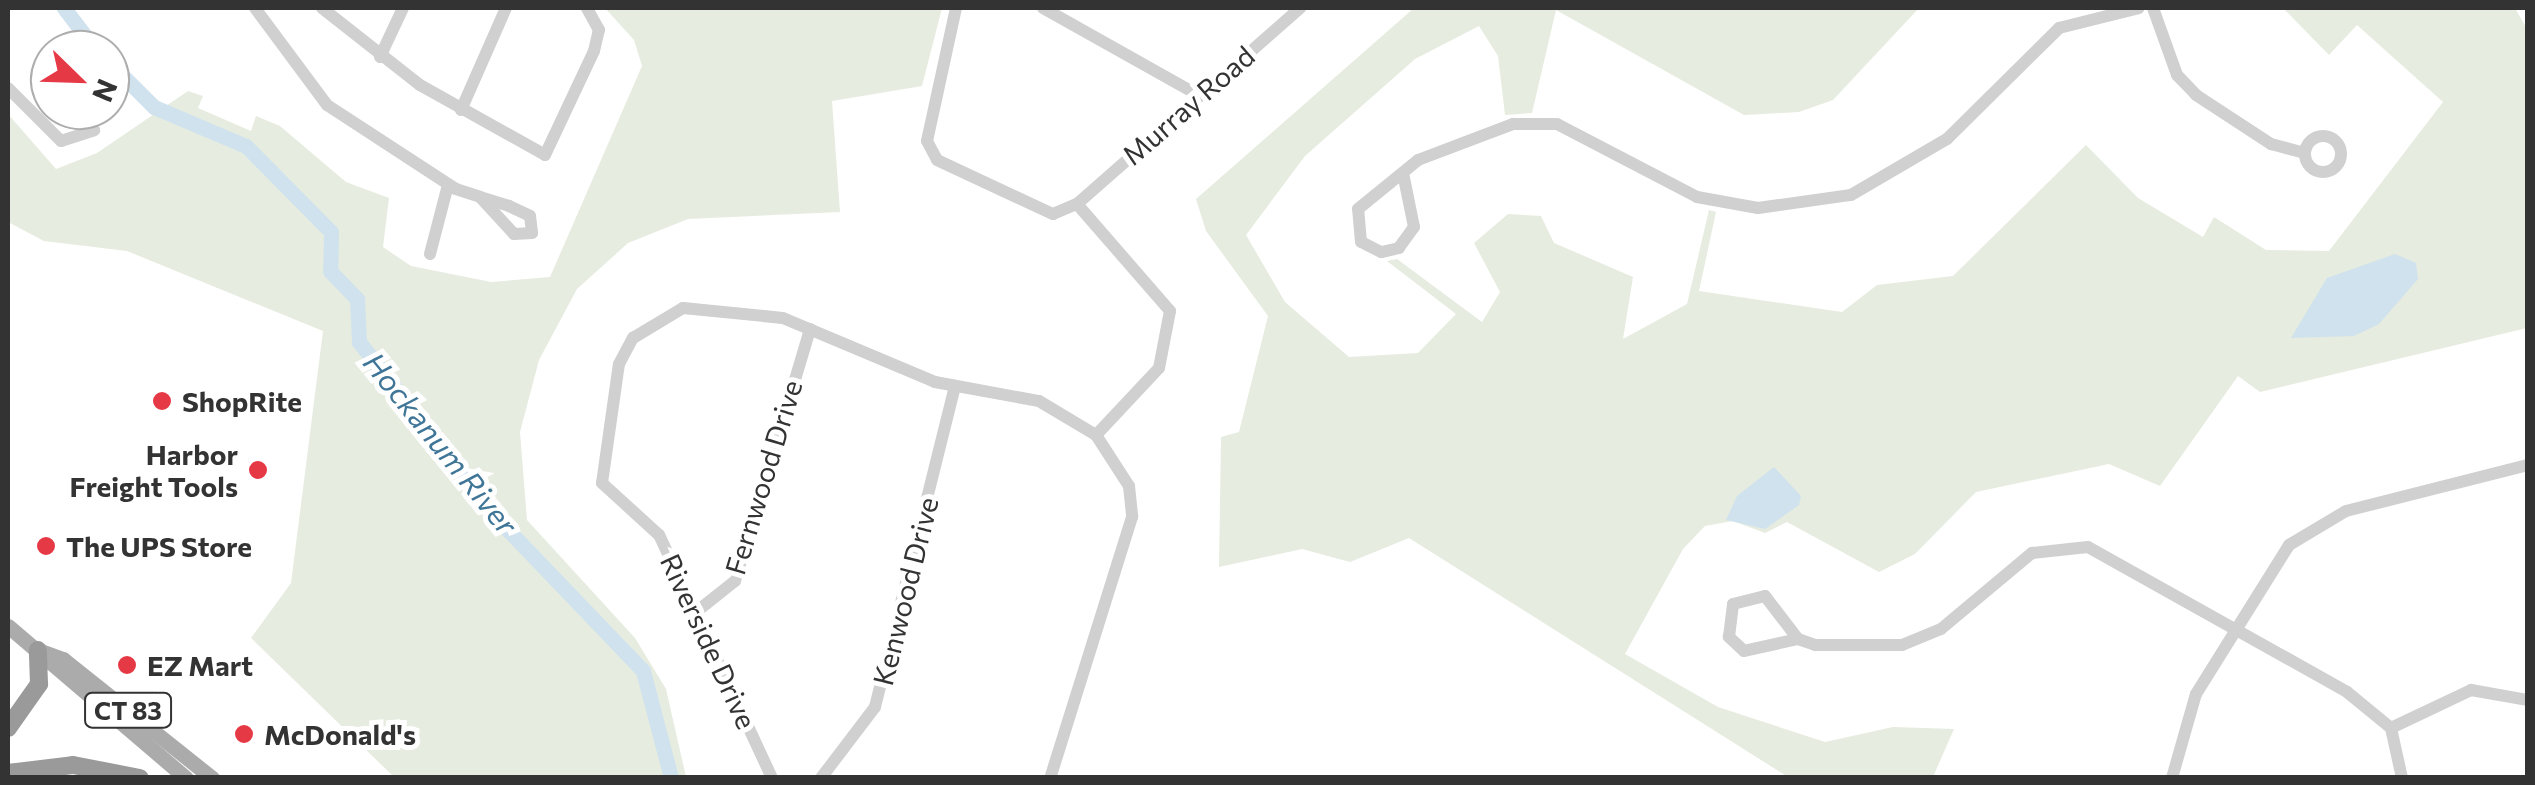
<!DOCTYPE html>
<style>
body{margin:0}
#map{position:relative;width:2535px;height:785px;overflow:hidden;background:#fff;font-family:Commissioner,sans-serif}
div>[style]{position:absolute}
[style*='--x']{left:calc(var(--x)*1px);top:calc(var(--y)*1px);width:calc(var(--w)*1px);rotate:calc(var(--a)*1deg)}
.green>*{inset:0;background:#e6ecdf}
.water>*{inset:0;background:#cfe2ee}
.river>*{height:15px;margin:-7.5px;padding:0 7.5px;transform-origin:7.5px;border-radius:7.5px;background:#cfe2ee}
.minor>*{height:12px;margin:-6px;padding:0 6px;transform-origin:6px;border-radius:6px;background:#d0d0d0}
.minor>.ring{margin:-6px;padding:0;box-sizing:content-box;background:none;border:12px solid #d0d0d0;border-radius:50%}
.major>*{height:15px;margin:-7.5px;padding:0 7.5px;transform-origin:7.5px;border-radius:7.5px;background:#ababab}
.highway>*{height:18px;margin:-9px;padding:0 9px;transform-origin:9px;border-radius:9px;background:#9a9a9a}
.dots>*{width:28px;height:28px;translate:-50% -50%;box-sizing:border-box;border:5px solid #fff;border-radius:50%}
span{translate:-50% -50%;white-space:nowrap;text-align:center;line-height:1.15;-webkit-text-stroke:10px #fff;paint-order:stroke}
.shield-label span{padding:2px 8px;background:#fff;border:2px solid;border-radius:8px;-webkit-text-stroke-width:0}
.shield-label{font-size:25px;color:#333;font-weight:700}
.street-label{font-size:28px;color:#333}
.poi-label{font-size:28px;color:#333;font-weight:700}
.left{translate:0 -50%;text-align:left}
.right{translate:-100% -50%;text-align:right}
.water-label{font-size:30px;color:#3f7597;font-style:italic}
.frame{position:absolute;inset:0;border:10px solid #333;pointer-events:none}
.north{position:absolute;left:30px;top:30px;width:100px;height:100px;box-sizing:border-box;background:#fff;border:2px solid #adadad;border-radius:50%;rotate:113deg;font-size:28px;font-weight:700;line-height:40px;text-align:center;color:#333}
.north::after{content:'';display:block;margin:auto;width:35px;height:45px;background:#e63946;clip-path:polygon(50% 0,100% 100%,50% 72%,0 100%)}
</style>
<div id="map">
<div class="green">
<div style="clip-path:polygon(605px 8px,942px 8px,922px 86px,832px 101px,840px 212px,688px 219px,628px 243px,577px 289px,539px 360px,520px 432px,527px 520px,635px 638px,666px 689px,686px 777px,394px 777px,251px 638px,291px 583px,323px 331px,127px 251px,44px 241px,8px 222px,8px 114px,56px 169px,97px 153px,188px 91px,203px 96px,198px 108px,251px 131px,256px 116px,280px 126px,346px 182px,389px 198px,383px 247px,411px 266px,491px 282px,550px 277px,642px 66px,634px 40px)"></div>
<div style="clip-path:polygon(1414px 8px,1919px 8px,1833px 100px,1799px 112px,1744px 115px,1556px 10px,1532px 113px,1505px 115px,1498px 56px,1479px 26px,1415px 59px,1305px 156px,1246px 235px,1285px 302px,1349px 357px,1418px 353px,1456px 314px,1387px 261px,1397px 259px,1482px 322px,1500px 292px,1474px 243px,1508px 214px,1541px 216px,1554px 243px,1633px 277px,1623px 339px,1687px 304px,1709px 210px,1716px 212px,1699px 291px,1842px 312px,1877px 285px,1953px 276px,2086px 145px,2138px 198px,2203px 237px,2214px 217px,2266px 250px,2329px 251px,2443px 102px,2357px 25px,2329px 55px,2283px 8px,2515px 8px,2527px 29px,2527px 328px,2260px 392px,2238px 376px,2160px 486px,2109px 464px,1976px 492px,1915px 554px,1879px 572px,1787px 522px,1765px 533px,1733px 521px,1705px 526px,1683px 549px,1625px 654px,1718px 707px,1825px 742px,1893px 727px,1954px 729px,1933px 777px,1788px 777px,1409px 538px,1350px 562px,1302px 549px,1219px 567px,1221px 437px,1239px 432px,1268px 316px,1206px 231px,1196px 199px)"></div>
</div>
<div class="water">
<div style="clip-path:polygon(2395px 254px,2416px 263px,2418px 279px,2379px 324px,2354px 336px,2291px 338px,2327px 278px)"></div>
<div style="clip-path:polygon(1774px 467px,1801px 496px,1799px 505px,1765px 529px,1726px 520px,1737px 496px)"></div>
</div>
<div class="river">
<div style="--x:64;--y:8;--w:53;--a:52.7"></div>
<div style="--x:110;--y:63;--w:62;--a:45"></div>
<div style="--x:154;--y:107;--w:100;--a:23"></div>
<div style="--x:246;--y:146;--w:121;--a:45.3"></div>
<div style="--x:331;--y:232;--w:39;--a:91"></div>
<div style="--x:330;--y:271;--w:39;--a:46"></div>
<div style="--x:357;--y:299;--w:43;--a:87.3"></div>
<div style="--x:359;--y:342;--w:240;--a:51.6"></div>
<div style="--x:508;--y:530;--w:195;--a:46.2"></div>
<div style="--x:643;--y:671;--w:111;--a:75.3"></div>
</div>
<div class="minor">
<div style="--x:255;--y:8;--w:121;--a:53.4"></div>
<div style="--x:327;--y:105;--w:154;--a:33.1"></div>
<div style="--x:456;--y:189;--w:25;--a:18"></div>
<div style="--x:480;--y:197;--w:30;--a:17"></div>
<div style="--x:509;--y:206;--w:23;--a:25"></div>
<div style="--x:530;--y:216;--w:17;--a:83"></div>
<div style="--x:532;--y:233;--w:18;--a:177"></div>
<div style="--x:514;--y:234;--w:50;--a:-132.6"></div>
<div style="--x:322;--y:8;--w:125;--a:38.2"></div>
<div style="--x:420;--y:85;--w:143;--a:29.2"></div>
<div style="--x:545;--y:155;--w:115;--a:-64.8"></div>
<div style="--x:594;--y:51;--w:22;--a:-77"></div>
<div style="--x:599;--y:30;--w:25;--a:-119"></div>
<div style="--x:956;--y:8;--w:136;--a:102.3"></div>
<div style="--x:927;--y:141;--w:21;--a:62"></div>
<div style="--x:937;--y:160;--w:128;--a:25"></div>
<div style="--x:1053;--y:214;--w:26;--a:-23"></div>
<div style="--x:1077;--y:204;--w:297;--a:-41.3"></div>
<div style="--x:1043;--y:8;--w:176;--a:29.3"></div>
<div style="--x:2153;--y:8;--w:71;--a:70.3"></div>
<div style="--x:2177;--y:75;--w:28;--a:46"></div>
<div style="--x:2196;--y:95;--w:90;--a:33.2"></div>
<div style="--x:2271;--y:144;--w:35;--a:15"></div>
<div style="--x:380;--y:57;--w:54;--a:-64.9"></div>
<div style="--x:8;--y:88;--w:75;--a:45"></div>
<div style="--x:61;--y:141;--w:35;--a:-18"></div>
<div style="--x:461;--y:110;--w:111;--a:-66.2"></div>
<div class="ring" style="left:2305px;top:136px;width:24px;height:24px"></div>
<div style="--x:1403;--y:173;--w:55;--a:78.5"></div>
<div style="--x:1414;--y:227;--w:26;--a:126"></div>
<div style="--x:1399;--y:248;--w:18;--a:167"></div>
<div style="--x:1381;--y:252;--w:22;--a:-153"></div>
<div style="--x:1361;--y:242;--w:33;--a:-95"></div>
<div style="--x:1358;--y:209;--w:77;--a:-39.2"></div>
<div style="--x:1418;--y:160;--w:102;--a:-20.8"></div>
<div style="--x:1513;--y:124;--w:44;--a:0"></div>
<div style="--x:1557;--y:124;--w:158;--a:27.5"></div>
<div style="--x:1697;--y:197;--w:62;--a:10.2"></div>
<div style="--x:1758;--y:208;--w:94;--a:-8"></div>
<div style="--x:1851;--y:195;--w:111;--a:-30.3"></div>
<div style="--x:1947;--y:139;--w:158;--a:-44.7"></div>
<div style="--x:2059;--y:28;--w:82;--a:-14"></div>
<div style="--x:1077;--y:204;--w:142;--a:49"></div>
<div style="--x:1170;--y:311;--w:58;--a:100.9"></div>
<div style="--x:1159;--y:368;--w:92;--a:133.2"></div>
<div style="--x:430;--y:254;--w:71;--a:-75.4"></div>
<div style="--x:696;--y:612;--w:50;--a:-38.5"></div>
<div style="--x:735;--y:581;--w:263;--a:-73.4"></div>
<div style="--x:1798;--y:639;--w:55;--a:167.5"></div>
<div style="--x:1744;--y:651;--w:21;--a:-137"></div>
<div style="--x:1729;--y:637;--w:33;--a:-83"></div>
<div style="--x:1733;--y:604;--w:33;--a:-14"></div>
<div style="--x:1765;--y:596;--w:54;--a:52.5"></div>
<div style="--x:1798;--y:639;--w:18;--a:19"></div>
<div style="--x:1815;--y:645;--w:87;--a:0"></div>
<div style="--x:1902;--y:645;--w:42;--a:-22.3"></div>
<div style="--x:1941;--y:629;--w:119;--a:-39.9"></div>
<div style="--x:2032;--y:553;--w:56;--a:-6.1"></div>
<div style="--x:2088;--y:547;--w:297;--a:29.2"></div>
<div style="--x:2347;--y:692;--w:57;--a:39.3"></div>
<div style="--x:2391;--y:728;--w:51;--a:77.6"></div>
<div style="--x:2391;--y:728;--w:89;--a:-25.4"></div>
<div style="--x:2471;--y:690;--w:58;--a:10"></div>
<div style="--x:772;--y:778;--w:268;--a:-114.9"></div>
<div style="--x:659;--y:535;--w:77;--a:-137.6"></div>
<div style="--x:602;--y:483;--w:120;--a:-81.9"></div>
<div style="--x:619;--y:364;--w:30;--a:-62"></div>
<div style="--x:633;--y:338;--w:58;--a:-31"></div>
<div style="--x:683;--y:308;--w:100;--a:5.7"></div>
<div style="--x:783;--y:318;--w:165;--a:22.8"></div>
<div style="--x:935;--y:382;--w:106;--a:10.4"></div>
<div style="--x:1039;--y:401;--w:66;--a:30.8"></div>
<div style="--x:1096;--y:435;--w:61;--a:57.1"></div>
<div style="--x:1129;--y:486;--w:31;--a:84"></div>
<div style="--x:1132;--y:517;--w:274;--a:107.4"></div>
<div style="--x:821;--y:778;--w:89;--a:-52.7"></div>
<div style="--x:875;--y:707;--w:330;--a:-76"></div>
<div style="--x:2172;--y:778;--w:87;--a:-74.1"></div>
<div style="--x:2196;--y:694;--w:176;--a:-58"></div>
<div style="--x:2289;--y:545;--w:66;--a:-30.8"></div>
<div style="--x:2346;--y:511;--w:188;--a:-14.2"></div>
</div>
<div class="major">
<div style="--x:8;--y:626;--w:234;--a:40.5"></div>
<div style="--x:38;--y:650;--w:27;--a:20"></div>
<div style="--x:63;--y:659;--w:191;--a:38.6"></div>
</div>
<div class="highway">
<div style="--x:8;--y:728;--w:54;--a:-54.8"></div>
<div style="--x:39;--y:684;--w:34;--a:-92"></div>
<div style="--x:8;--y:773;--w:65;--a:-7"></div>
<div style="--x:73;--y:765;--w:68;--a:11"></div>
</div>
<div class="dots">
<div style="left:162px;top:401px;background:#e63946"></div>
<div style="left:258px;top:470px;background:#e63946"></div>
<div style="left:46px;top:546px;background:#e63946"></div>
<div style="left:127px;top:665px;background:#e63946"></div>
<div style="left:244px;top:734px;background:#e63946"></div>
</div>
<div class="shield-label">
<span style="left:128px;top:710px">CT 83</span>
</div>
<div class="street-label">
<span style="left:1188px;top:105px;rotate:-41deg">Murray Road</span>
<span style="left:763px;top:477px;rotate:-73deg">Fernwood Drive</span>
<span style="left:905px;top:591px;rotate:-76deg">Kenwood Drive</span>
<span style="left:709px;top:641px;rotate:65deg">Riverside Drive</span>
</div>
<div class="poi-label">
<span class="left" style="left:182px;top:401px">ShopRite</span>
<span class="right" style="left:238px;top:470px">Harbor<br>Freight Tools</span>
<span class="left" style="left:66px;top:546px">The UPS Store</span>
<span class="left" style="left:147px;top:665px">EZ Mart</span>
<span class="left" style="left:264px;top:734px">McDonald's</span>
</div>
<div class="water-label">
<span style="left:441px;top:443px;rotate:51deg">Hockanum River</span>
</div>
<div class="frame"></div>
<div class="north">N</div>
</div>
